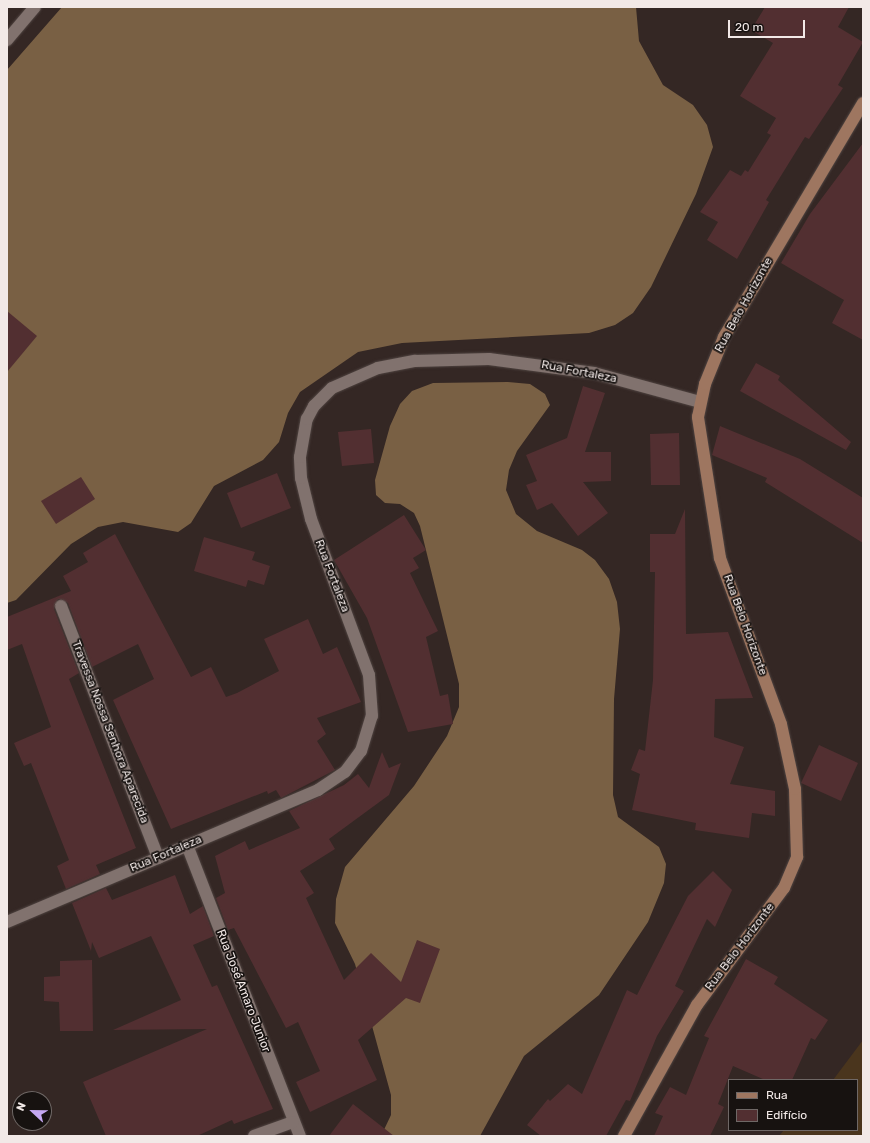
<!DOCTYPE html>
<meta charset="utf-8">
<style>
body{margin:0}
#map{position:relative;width:870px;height:1143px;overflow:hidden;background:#342724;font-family:Rubik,sans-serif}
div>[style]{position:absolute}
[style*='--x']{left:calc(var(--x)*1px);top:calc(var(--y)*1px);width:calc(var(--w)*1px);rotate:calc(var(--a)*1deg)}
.green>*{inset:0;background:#4a351d}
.forest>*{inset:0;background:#796044}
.building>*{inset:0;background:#522f31}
.roads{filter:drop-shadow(0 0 1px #4f4441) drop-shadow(0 0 1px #4f4441)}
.street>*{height:12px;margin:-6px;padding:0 6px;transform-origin:6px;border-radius:6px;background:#81726e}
.secondary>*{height:12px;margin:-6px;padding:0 6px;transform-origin:6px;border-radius:6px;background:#9e7660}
span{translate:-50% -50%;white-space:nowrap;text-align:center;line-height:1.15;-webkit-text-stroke:3.5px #171210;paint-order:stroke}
.street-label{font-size:12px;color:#f2e9e7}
.frame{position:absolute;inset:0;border:8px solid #f2e9e7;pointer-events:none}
.legend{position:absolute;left:728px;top:1079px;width:130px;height:52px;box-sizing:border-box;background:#171210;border:1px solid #6f6866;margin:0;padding:5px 7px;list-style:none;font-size:12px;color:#f2e9e7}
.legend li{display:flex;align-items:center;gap:8px;height:20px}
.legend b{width:20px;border:1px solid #6f6866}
.north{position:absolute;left:12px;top:1091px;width:40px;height:40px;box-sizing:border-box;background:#171210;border:1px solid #6f6866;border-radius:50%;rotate:292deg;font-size:11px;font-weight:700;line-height:16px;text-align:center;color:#f2e9e7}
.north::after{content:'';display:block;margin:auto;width:14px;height:18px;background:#c4a7f1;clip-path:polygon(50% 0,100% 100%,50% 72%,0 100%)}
.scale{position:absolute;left:728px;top:20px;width:77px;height:18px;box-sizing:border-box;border:2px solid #f2e9e7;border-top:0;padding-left:5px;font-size:12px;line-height:14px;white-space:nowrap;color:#f2e9e7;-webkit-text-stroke:3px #171210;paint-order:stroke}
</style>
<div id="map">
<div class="green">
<div style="clip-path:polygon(863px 1040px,863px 1136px,779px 1136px,784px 1130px,857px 1130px,857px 1080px,833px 1080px)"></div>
</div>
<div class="forest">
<div style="clip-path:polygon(62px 7px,636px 7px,639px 41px,663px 85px,693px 105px,707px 125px,713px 147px,696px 194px,651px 287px,633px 313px,615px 325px,589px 333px,402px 343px,358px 352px,300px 392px,288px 413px,279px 442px,263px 460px,214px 486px,191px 523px,178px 532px,123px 522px,98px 527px,71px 544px,16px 600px,7px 603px,7px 70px)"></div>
<div style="clip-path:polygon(508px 382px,530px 384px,545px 394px,550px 405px,517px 451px,509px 470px,506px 490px,516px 514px,537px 531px,582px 550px,595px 560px,609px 579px,617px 602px,620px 629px,614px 699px,613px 795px,618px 817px,659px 847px,666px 864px,664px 883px,648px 922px,599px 995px,524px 1056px,480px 1136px,381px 1136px,391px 1115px,391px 1095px,355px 964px,335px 923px,336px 899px,345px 867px,414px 786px,447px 736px,459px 707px,459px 684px,420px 526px,414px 513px,400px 504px,385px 503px,376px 495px,375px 480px,390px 426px,400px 404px,412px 391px,433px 383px)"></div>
</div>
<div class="building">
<div style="clip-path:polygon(765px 7px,849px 7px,838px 27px,863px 42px,838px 85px,843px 88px,809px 139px,805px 137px,766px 200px,769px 202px,737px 259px,707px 240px,718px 222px,700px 212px,730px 170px,741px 176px,745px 170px,748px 172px,771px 135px,767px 133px,776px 118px,740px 96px,773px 43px,751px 30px)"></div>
<div style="clip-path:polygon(863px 143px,863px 340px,832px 323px,844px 300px,781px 263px,810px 214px)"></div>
<div style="clip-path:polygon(7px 311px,37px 336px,7px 372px)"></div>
<div style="clip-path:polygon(756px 363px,780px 376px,778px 380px,851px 442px,846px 450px,740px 391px)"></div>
<div style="clip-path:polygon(583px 386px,605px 393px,585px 452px,611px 452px,611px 481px,583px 482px,608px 513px,578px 536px,552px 503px,537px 510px,526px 485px,537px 481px,526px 455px,567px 438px)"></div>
<div style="clip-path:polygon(720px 426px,800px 459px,863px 498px,863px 543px,765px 482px,767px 478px,712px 455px)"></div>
<div style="clip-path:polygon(371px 429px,374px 463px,342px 466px,338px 432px)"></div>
<div style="clip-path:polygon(679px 433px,680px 485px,651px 485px,650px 434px)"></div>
<div style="clip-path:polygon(277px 473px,291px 508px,241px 528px,227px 493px)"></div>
<div style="clip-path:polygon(81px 477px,95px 499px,56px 524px,41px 501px)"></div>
<div style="clip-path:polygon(685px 509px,686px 634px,728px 632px,753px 698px,715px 699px,714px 737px,744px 747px,730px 784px,775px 791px,775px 816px,752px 813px,749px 838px,695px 830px,696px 823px,632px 810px,640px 774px,631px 770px,639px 749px,645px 751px,653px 680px,655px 572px,650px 572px,650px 534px,675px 534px)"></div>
<div style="clip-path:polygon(404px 515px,426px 550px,413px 558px,419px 568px,410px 573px,438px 631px,426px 637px,440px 696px,448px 694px,453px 724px,408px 732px,367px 618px,334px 560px)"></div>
<div style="clip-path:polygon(115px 534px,191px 677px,211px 667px,226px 697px,237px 693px,279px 671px,264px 639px,308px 619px,323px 654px,337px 647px,361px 702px,317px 718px,326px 734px,317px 741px,335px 770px,281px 798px,276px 790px,268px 794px,267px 791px,171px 829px,113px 700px,154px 679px,138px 644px,92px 667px,68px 603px,58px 599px,54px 609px,79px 673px,69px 679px,136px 848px,96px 865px,100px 874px,66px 889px,57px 866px,69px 860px,31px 763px,24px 766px,14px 743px,51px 727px,22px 644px,7px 650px,7px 617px,71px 591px,63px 576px,88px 562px,83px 553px)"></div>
<div style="clip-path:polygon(204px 537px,255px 552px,252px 560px,270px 566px,264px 585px,248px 580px,246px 587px,194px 571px)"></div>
<div style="clip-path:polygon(819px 745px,858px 763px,841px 801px,801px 783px)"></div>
<div style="clip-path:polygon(382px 752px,389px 768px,401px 763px,389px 795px,329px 839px,335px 849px,300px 871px,314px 893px,306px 898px,344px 980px,371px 953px,401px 982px,417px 940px,440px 949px,420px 1003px,406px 998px,358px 1040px,377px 1080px,310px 1112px,296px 1082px,320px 1071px,298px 1022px,286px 1028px,234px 928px,228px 930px,216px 898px,225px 893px,215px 856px,245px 841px,249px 850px,300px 828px,289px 811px,344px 785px,358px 774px,369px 788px)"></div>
<div style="clip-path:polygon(713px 871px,732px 890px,715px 927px,707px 919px,675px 986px,684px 991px,657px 1036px,630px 1101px,626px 1100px,606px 1136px,541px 1136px,527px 1125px,548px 1099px,550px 1101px,568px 1084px,582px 1094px,627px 990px,637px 995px,688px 896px)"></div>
<div style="clip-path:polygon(175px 875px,190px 914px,203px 906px,214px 936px,193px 945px,212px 987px,217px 985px,273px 1109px,234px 1124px,232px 1120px,197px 1136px,106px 1136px,83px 1082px,207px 1029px,113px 1030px,181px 1000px,151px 936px,99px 958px,92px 942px,91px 951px,72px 903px,106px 888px,112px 900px)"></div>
<div style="clip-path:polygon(746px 959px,778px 977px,774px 984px,828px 1020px,815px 1040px,811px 1038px,792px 1080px,765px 1080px,733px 1066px,718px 1104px,724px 1107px,710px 1136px,654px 1136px,663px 1116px,655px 1113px,670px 1087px,686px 1095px,709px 1038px,704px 1036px)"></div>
<div style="clip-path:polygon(92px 960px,93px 1031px,60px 1031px,59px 1002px,44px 1001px,44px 977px,60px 976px,60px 961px)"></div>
<div style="clip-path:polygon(353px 1104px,394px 1136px,329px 1136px)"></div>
</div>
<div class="roads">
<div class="street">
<div style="--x:7;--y:40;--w:43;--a:-49.7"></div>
<div style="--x:61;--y:606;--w:270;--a:68.9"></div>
<div style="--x:187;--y:845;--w:312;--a:68.8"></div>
<div style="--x:7;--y:922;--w:338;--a:-23"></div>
<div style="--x:318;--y:790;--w:32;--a:-34"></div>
<div style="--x:345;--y:772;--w:26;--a:-53"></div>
<div style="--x:361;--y:751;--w:37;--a:-73"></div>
<div style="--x:372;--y:716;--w:41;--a:-94.2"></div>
<div style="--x:369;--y:675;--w:166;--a:-110.4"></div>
<div style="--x:311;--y:519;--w:42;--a:-103.7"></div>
<div style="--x:301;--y:478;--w:21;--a:-93"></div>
<div style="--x:300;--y:457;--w:39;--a:-80"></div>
<div style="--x:307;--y:419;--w:15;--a:-62"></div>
<div style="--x:314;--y:406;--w:25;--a:-45"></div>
<div style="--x:332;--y:388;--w:50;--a:-23.5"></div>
<div style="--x:378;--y:368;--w:38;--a:-11"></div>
<div style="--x:415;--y:361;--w:74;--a:-1.5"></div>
<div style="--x:489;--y:359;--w:106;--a:7.6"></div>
<div style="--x:594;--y:373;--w:110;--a:15.3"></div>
<div style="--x:254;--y:1136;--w:41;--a:-19.7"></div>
</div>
<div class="secondary">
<div style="--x:624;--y:1136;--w:150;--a:-60.9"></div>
<div style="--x:697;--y:1005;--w:146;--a:-53.4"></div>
<div style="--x:784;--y:888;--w:34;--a:-67"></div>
<div style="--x:797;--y:857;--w:68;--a:-91.7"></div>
<div style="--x:795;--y:789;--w:66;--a:-102.2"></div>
<div style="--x:781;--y:724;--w:177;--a:-110.2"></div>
<div style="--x:720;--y:558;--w:143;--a:-98.9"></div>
<div style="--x:698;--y:417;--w:34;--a:-78"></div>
<div style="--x:705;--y:384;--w:51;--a:-68"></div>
<div style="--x:724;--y:337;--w:272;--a:-59.3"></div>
</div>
</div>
<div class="street-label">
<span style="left:744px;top:305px;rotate:-61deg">Rua Belo Horizonte</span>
<span style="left:579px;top:372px;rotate:11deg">Rua Fortaleza</span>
<span style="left:332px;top:576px;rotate:69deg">Rua Fortaleza</span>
<span style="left:745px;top:625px;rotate:70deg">Rua Belo Horizonte</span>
<span style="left:110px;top:732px;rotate:69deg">Travessa Nossa Senhora Aparecida</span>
<span style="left:166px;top:854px;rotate:-23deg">Rua Fortaleza</span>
<span style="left:740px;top:947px;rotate:-53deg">Rua Belo Horizonte</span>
<span style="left:243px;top:991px;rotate:69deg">Rua José Amaro Junior</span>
</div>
<div class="frame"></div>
<ul class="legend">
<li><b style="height:5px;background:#9e7660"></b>Rua</li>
<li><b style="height:11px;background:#522f31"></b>Edifício</li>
</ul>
<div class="north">N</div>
<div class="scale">20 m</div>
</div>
